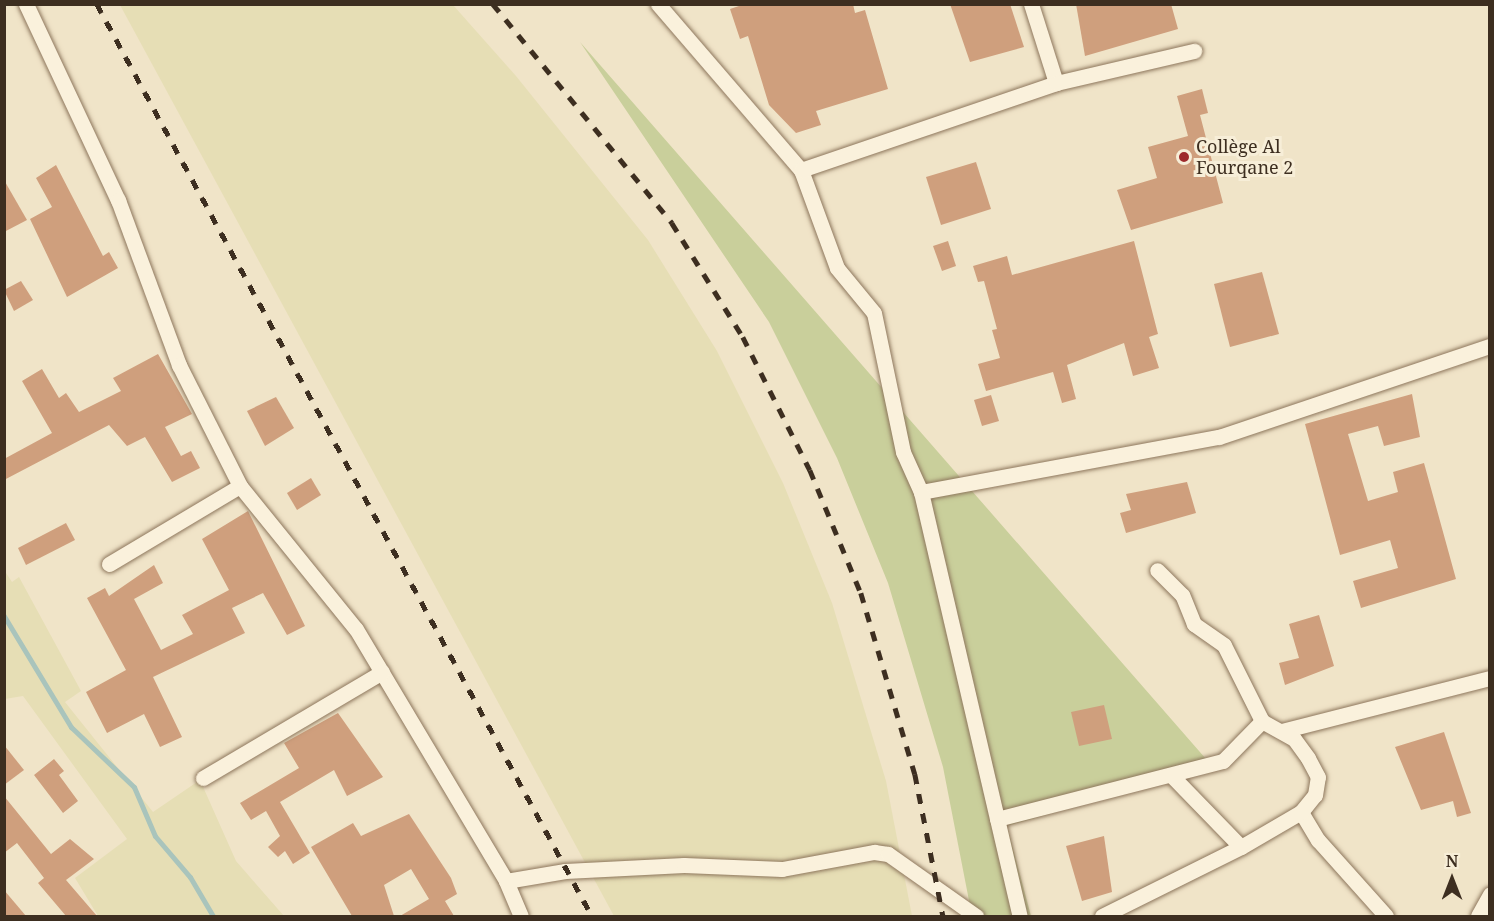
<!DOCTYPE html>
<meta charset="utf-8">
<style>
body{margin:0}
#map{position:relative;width:1494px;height:921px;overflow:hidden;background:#f0e4c8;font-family:"Noto Serif",serif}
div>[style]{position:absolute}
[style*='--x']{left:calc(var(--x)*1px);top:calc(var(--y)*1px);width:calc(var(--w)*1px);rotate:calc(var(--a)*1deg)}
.farmland>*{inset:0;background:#e6deb5}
.green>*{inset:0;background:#c9cf9b}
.stream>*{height:5px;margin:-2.5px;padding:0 2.5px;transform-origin:2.5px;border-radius:2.5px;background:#a9c4bc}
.building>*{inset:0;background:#cf9f7d}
.roads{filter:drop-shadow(0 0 2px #8d765c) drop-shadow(0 0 2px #8d765c)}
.minor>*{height:15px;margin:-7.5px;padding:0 7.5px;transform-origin:7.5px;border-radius:7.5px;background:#faf1dc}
.rail>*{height:4.5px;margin-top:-2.25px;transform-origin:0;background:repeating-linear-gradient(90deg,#3d2e20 0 10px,transparent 0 20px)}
.dots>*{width:16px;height:16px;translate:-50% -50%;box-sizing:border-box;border:3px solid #f7eed8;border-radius:50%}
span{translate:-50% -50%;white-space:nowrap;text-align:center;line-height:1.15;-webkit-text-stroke:6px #f7eed8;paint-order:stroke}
.poi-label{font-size:18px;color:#3d2e20}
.left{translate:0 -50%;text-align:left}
.frame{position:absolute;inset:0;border:6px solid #3d2e20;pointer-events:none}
.north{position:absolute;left:1422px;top:849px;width:60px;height:60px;-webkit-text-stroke:4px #f7eed8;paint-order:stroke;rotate:0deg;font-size:16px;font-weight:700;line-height:24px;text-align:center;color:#3d2e20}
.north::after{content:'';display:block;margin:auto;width:21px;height:27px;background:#3d2e20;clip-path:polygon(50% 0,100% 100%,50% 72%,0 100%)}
</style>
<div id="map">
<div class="farmland">
<div style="clip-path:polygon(120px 5px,453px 5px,516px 76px,648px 240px,717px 351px,783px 483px,832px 603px,886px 781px,912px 916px,614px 916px)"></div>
<div style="clip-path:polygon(4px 570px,12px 582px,19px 577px,81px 691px,65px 702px,153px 812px,200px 780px,236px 861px,284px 916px,98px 916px,75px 878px,127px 839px,23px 696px,5px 699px)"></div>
</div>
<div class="green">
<div style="clip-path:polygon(580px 42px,1213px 767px,1007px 826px,1031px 916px,972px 916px,943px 767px,888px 583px,837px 458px,769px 322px)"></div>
</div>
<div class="stream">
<div style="--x:4;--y:616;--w:130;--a:58.9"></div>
<div style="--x:71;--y:727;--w:87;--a:43.6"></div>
<div style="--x:134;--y:787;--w:53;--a:66.8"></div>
<div style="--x:155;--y:836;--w:54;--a:49.5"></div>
<div style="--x:190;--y:877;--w:45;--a:59.5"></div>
</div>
<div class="building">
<div style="clip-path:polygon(745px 4px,853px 4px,855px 13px,865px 10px,888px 89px,816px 111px,821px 125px,796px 133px,769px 105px,748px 36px,740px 39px,730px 9px)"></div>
<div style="clip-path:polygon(950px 4px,1010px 4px,1024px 47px,970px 62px)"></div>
<div style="clip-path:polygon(1076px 4px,1171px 4px,1178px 29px,1085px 56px)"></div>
<div style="clip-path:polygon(1202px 89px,1208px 113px,1200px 115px,1223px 203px,1131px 230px,1117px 190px,1157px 178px,1148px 147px,1188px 136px,1177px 96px)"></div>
<div style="clip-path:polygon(976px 162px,991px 209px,941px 225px,926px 177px)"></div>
<div style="clip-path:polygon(56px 165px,103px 256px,109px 252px,118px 268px,67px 297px,30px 219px,52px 207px,36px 178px)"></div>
<div style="clip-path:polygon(4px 180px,27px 220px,4px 232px)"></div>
<div style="clip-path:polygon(948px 241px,956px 266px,942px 271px,933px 246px)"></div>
<div style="clip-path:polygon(1134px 241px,1158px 334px,1149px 337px,1159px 368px,1133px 376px,1124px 343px,1067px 365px,1076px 399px,1062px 403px,1053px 372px,986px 391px,978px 364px,1000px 358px,992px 330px,997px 329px,984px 281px,978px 282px,973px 266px,1007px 256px,1012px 275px)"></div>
<div style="clip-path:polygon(1262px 272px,1279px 334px,1230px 347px,1214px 284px)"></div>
<div style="clip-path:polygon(21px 281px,33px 300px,14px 311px,4px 290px)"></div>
<div style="clip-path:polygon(158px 354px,192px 414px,165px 427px,181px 456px,191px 451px,200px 468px,172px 482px,145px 437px,127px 446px,109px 425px,4px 480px,4px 459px,52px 433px,22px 381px,42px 369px,59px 398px,66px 393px,79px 412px,121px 391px,113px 378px)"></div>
<div style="clip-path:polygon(1412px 394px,1420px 437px,1384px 446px,1378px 426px,1348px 434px,1368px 501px,1398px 492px,1393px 472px,1424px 463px,1456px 579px,1361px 608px,1353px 581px,1398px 568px,1390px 540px,1340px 555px,1305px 424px)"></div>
<div style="clip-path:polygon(991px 395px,999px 421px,982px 426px,974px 400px)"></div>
<div style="clip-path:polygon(276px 397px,294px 428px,265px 446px,247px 411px)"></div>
<div style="clip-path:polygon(311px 478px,321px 495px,297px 510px,287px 493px)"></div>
<div style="clip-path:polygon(1187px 482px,1196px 513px,1126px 533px,1120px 513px,1131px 510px,1126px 494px)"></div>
<div style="clip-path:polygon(248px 511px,305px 626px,287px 635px,263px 593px,232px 608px,245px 633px,153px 677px,182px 737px,160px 747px,144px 714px,107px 733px,86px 692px,126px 670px,87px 598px,105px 588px,109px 596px,154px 565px,163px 583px,134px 599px,161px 650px,193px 634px,182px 615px,229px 590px,202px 539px)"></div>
<div style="clip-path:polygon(66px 523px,75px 540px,26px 565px,18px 548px)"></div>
<div style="clip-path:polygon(1319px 615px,1334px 666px,1285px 685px,1279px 663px,1299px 658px,1289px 624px)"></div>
<div style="clip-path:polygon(1104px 705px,1112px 739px,1079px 746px,1071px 712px)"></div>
<div style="clip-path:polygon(338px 713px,383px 777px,347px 796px,334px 770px,280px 802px,310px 853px,293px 864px,285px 851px,278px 857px,268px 847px,280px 836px,266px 811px,251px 820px,240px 803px,299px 768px,284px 743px)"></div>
<div style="clip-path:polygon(1444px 732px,1471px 813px,1457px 817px,1453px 801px,1421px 810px,1395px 747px)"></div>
<div style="clip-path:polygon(4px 745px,24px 770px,4px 785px)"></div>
<div style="clip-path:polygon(54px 759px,64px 771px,59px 775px,78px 801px,63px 813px,34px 775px)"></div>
<div style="clip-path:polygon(4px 796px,51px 854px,70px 839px,94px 859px,66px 880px,97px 916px,66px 916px,38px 883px,44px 878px,17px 843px,4px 853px)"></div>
<div style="clip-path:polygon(409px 814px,451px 878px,457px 894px,445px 901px,454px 916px,400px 916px,429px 899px,411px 869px,384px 885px,394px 916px,352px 916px,311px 847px,353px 823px,361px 836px)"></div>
<div style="clip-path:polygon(1104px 836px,1112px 892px,1082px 901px,1066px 846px)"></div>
<div style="clip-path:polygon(4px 890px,26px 916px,4px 916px)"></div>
</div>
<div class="roads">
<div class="minor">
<div style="--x:26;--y:4;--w:217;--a:64.9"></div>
<div style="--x:118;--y:200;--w:176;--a:69.7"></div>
<div style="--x:179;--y:365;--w:136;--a:63.2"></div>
<div style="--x:240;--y:486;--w:184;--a:51"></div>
<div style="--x:356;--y:629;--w:293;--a:59.2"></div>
<div style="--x:506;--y:881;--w:38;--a:67"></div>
<div style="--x:658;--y:4;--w:219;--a:49.3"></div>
<div style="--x:801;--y:170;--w:104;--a:69.8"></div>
<div style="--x:837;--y:268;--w:58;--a:50.6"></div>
<div style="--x:874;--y:313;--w:142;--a:78.2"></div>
<div style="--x:903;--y:452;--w:44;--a:65.8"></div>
<div style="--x:921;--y:492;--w:303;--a:-10.5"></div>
<div style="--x:1219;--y:437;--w:286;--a:-18.6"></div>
<div style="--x:1031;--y:4;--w:83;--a:72.4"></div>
<div style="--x:801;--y:170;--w:269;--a:-18.8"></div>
<div style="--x:1056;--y:83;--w:142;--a:-13.1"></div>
<div style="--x:921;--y:492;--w:435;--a:76.9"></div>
<div style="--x:109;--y:564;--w:152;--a:-30.8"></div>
<div style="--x:1282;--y:731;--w:215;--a:-14.3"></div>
<div style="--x:1171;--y:775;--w:100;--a:45.8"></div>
<div style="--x:203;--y:778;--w:208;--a:-30.6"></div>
<div style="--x:1301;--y:812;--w:33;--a:59"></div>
<div style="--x:1318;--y:840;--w:102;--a:48.2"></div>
<div style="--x:997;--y:819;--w:233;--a:-14.4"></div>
<div style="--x:1223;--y:761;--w:56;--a:-45.7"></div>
<div style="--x:506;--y:881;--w:60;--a:-9.6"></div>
<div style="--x:565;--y:871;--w:119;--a:-2.9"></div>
<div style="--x:684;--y:865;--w:98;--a:2.3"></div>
<div style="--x:782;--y:869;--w:94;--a:-10.5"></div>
<div style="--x:874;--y:852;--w:14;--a:8"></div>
<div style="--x:888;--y:854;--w:108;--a:35.2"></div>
<div style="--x:1102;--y:916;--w:155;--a:-26.4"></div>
<div style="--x:1241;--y:847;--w:69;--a:-30.3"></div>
<div style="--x:1301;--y:812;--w:22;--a:-51"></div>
<div style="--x:1315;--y:795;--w:18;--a:-81"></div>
<div style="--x:1318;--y:777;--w:21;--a:-118"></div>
<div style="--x:1308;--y:758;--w:24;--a:-126"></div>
<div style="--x:1294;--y:739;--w:37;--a:-151"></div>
<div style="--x:1262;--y:721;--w:85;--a:-116.6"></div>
<div style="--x:1224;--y:645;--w:37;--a:-145"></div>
<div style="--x:1194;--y:624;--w:31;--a:-112"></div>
<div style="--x:1182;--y:595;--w:35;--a:-135"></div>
<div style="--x:1478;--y:916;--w:25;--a:-61"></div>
</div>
</div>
<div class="rail">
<div style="--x:97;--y:4;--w:1038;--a:61.51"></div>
<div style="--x:493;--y:4;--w:283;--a:50.7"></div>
<div style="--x:672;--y:223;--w:134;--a:58.1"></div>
<div style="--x:743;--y:337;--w:149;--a:63.3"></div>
<div style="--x:810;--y:470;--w:133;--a:67.5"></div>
<div style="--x:861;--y:593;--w:189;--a:73.4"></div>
<div style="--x:915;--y:774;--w:145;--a:78.8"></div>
</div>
<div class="dots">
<div style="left:1184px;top:157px;background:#9e2a2b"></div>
</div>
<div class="poi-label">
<span class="left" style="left:1196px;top:157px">Collège Al<br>Fourqane 2</span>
</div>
<div class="frame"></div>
<div class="north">N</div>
</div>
